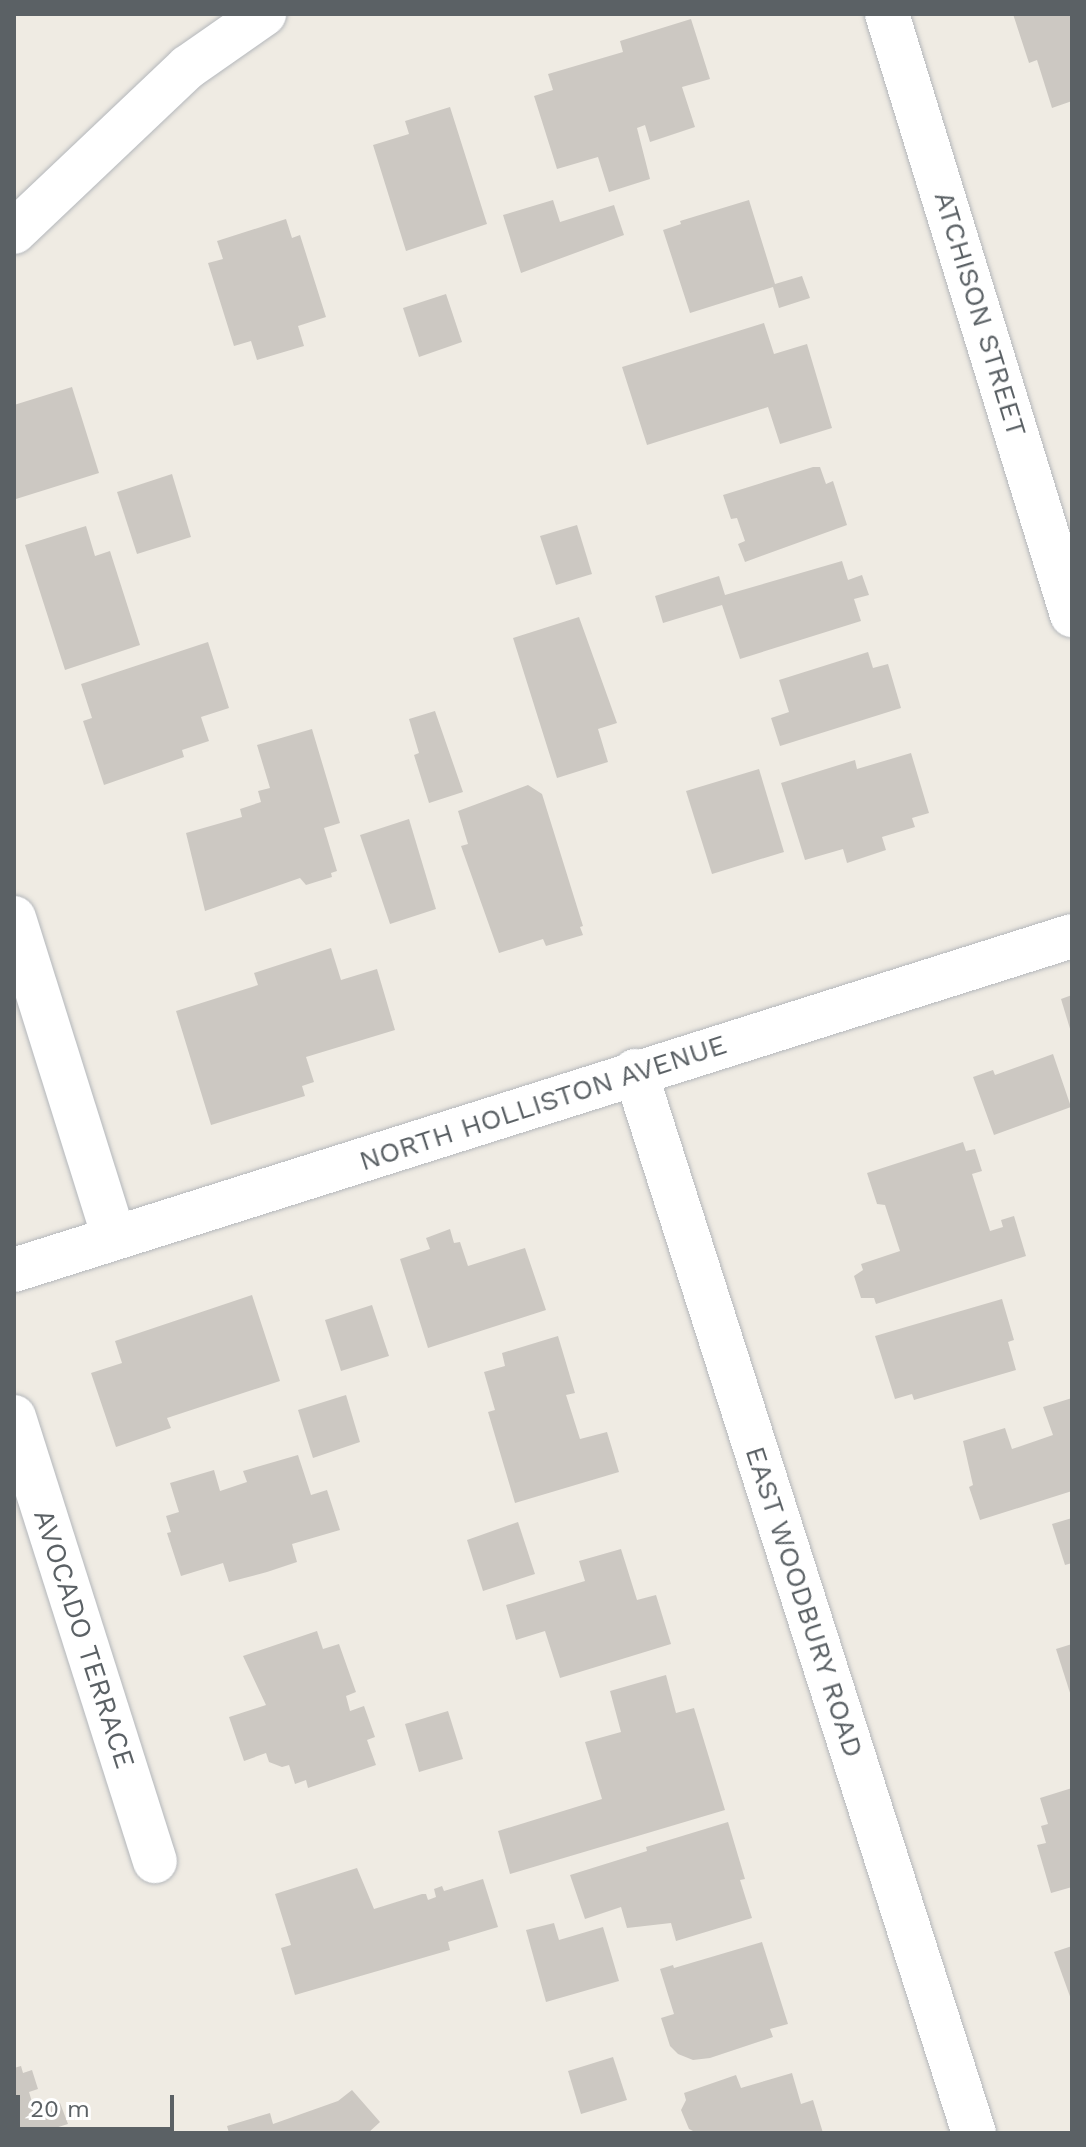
<!DOCTYPE html>
<style>
body{margin:0}
#map{position:relative;width:1086px;height:2147px;overflow:hidden;background:#efebe3;font-family:"Work Sans",sans-serif}
div>[style]{position:absolute}
[style*='--x']{left:calc(var(--x)*1px);top:calc(var(--y)*1px);width:calc(var(--w)*1px);rotate:calc(var(--a)*1deg)}
.building>*{inset:0;background:#ccc8c2}
.roads{filter:drop-shadow(0 0 2px #b4b7bb) drop-shadow(0 0 2px #b4b7bb)}
.street>*{height:44px;margin:-22px;padding:0 22px;transform-origin:22px;border-radius:22px;background:#fff}
.secondary>*{height:44px;margin:-22px;padding:0 22px;transform-origin:22px;border-radius:22px;background:#fff}
span{translate:-50% -50%;white-space:nowrap;text-align:center;line-height:1.15;-webkit-text-stroke:6px #fff;paint-order:stroke}
.street-label{font-size:28px;color:#5b6165}
.frame{position:absolute;inset:0;border:16px solid #5b6165;pointer-events:none}
.scale{position:absolute;left:16px;top:2095px;width:158px;height:36px;box-sizing:border-box;border:4px solid #5b6165;border-top:0;padding-left:10px;font-size:24px;line-height:28px;white-space:nowrap;color:#5b6165;-webkit-text-stroke:6px #fff;paint-order:stroke}
</style>
<div id="map">
<div class="building">
<div style="clip-path:polygon(1013px 14px,1072px 14px,1072px 101px,1052px 108px,1037px 60px,1029px 63px)"></div>
<div style="clip-path:polygon(691px 19px,710px 79px,682px 87px,695px 127px,650px 142px,645px 125px,637px 128px,650px 179px,609px 192px,598px 157px,557px 169px,534px 96px,553px 90px,548px 74px,623px 52px,620px 41px)"></div>
<div style="clip-path:polygon(450px 107px,487px 224px,406px 251px,373px 145px,409px 134px,405px 121px)"></div>
<div style="clip-path:polygon(553px 200px,560px 222px,614px 205px,624px 235px,521px 273px,503px 215px)"></div>
<div style="clip-path:polygon(749px 200px,775px 284px,802px 276px,810px 298px,779px 308px,773px 287px,690px 313px,663px 230px,681px 224px,680px 221px)"></div>
<div style="clip-path:polygon(286px 219px,292px 238px,300px 235px,326px 317px,298px 326px,304px 346px,257px 360px,251px 341px,234px 346px,208px 263px,223px 259px,217px 241px)"></div>
<div style="clip-path:polygon(446px 294px,462px 342px,419px 357px,403px 308px)"></div>
<div style="clip-path:polygon(764px 323px,774px 354px,807px 344px,832px 428px,780px 444px,768px 407px,647px 445px,622px 367px)"></div>
<div style="clip-path:polygon(72px 387px,99px 473px,16px 499px,14px 405px)"></div>
<div style="clip-path:polygon(813px 467px,820px 467px,826px 484px,833px 481px,847px 525px,745px 562px,738px 544px,745px 541px,737px 518px,731px 519px,723px 495px)"></div>
<div style="clip-path:polygon(172px 474px,191px 537px,137px 554px,117px 492px)"></div>
<div style="clip-path:polygon(577px 525px,592px 574px,556px 585px,540px 536px)"></div>
<div style="clip-path:polygon(86px 526px,95px 556px,110px 551px,140px 645px,65px 670px,25px 545px)"></div>
<div style="clip-path:polygon(842px 561px,848px 580px,862px 575px,869px 595px,854px 599px,861px 621px,740px 659px,722px 605px,663px 623px,655px 596px,719px 576px,725px 595px)"></div>
<div style="clip-path:polygon(579px 617px,617px 723px,598px 729px,608px 762px,557px 778px,513px 638px)"></div>
<div style="clip-path:polygon(208px 642px,229px 708px,201px 717px,209px 741px,182px 750px,184px 757px,104px 785px,83px 721px,92px 718px,81px 684px)"></div>
<div style="clip-path:polygon(868px 652px,873px 668px,888px 664px,901px 708px,780px 746px,771px 718px,789px 712px,779px 680px)"></div>
<div style="clip-path:polygon(435px 711px,463px 792px,429px 803px,414px 755px,419px 753px,409px 719px)"></div>
<div style="clip-path:polygon(312px 729px,340px 823px,324px 828px,337px 871px,331px 873px,332px 877px,306px 885px,300px 878px,205px 911px,186px 833px,242px 817px,240px 809px,261px 802px,258px 791px,270px 788px,257px 745px)"></div>
<div style="clip-path:polygon(911px 753px,929px 813px,912px 818px,915px 827px,882px 837px,886px 850px,847px 863px,843px 849px,805px 860px,781px 783px,855px 760px,857px 769px)"></div>
<div style="clip-path:polygon(759px 769px,784px 852px,712px 874px,686px 791px)"></div>
<div style="clip-path:polygon(528px 785px,542px 794px,583px 926px,580px 927px,583px 935px,546px 946px,543px 939px,499px 953px,461px 846px,468px 844px,458px 811px)"></div>
<div style="clip-path:polygon(409px 819px,436px 909px,390px 924px,360px 835px)"></div>
<div style="clip-path:polygon(331px 948px,341px 980px,377px 969px,395px 1030px,306px 1057px,314px 1082px,302px 1086px,305px 1096px,211px 1125px,176px 1011px,258px 985px,254px 973px)"></div>
<div style="clip-path:polygon(1072px 995px,1072px 1032px,1071px 1032px,1061px 999px)"></div>
<div style="clip-path:polygon(1053px 1054px,1071px 1107px,994px 1135px,973px 1077px,993px 1070px,995px 1075px)"></div>
<div style="clip-path:polygon(963px 1142px,966px 1151px,975px 1149px,982px 1171px,972px 1174px,990px 1231px,1003px 1227px,1001px 1220px,1014px 1216px,1026px 1256px,876px 1304px,874px 1298px,861px 1298px,854px 1276px,863px 1270px,861px 1264px,900px 1251px,885px 1205px,877px 1204px,867px 1173px)"></div>
<div style="clip-path:polygon(450px 1229px,454px 1243px,460px 1242px,468px 1266px,525px 1248px,546px 1310px,428px 1348px,400px 1259px,430px 1249px,426px 1238px)"></div>
<div style="clip-path:polygon(252px 1295px,280px 1381px,167px 1418px,171px 1428px,116px 1447px,91px 1373px,122px 1363px,115px 1341px)"></div>
<div style="clip-path:polygon(1002px 1299px,1014px 1340px,1008px 1342px,1016px 1370px,914px 1400px,912px 1394px,895px 1399px,875px 1336px)"></div>
<div style="clip-path:polygon(372px 1305px,389px 1356px,341px 1371px,325px 1320px)"></div>
<div style="clip-path:polygon(558px 1336px,575px 1393px,566px 1395px,580px 1439px,607px 1432px,619px 1472px,515px 1503px,488px 1412px,495px 1410px,484px 1372px,505px 1366px,502px 1353px)"></div>
<div style="clip-path:polygon(346px 1395px,360px 1442px,313px 1458px,298px 1410px)"></div>
<div style="clip-path:polygon(1072px 1398px,1072px 1491px,980px 1520px,969px 1487px,973px 1485px,963px 1441px,1005px 1428px,1012px 1449px,1053px 1435px,1043px 1407px)"></div>
<div style="clip-path:polygon(298px 1455px,311px 1495px,327px 1490px,340px 1530px,292px 1544px,297px 1562px,267px 1572px,229px 1582px,223px 1563px,181px 1576px,167px 1533px,171px 1532px,166px 1516px,179px 1512px,170px 1483px,214px 1470px,220px 1491px,247px 1482px,243px 1471px)"></div>
<div style="clip-path:polygon(1072px 1518px,1072px 1563px,1065px 1565px,1052px 1524px)"></div>
<div style="clip-path:polygon(518px 1522px,535px 1574px,483px 1591px,467px 1540px)"></div>
<div style="clip-path:polygon(621px 1549px,637px 1600px,656px 1595px,671px 1644px,560px 1678px,545px 1631px,516px 1640px,506px 1605px,585px 1581px,579px 1561px)"></div>
<div style="clip-path:polygon(317px 1631px,323px 1649px,339px 1644px,356px 1692px,346px 1696px,350px 1711px,364px 1706px,375px 1737px,367px 1740px,376px 1765px,308px 1788px,306px 1780px,295px 1784px,289px 1765px,282px 1767px,269px 1762px,266px 1753px,244px 1761px,229px 1717px,266px 1705px,243px 1656px)"></div>
<div style="clip-path:polygon(1072px 1644px,1072px 1696px,1071px 1696px,1056px 1649px)"></div>
<div style="clip-path:polygon(666px 1675px,676px 1713px,694px 1708px,725px 1810px,510px 1874px,498px 1831px,602px 1799px,585px 1742px,621px 1732px,610px 1691px)"></div>
<div style="clip-path:polygon(448px 1711px,463px 1759px,419px 1772px,405px 1724px)"></div>
<div style="clip-path:polygon(1072px 1788px,1072px 1887px,1051px 1893px,1037px 1845px,1046px 1843px,1041px 1826px,1048px 1824px,1040px 1798px)"></div>
<div style="clip-path:polygon(728px 1822px,745px 1879px,740px 1880px,752px 1918px,676px 1941px,671px 1923px,627px 1928px,621px 1907px,585px 1919px,570px 1875px,647px 1851px,646px 1847px)"></div>
<div style="clip-path:polygon(357px 1868px,374px 1909px,422px 1894px,426px 1894px,428px 1900px,436px 1897px,434px 1889px,442px 1886px,444px 1891px,483px 1879px,498px 1927px,448px 1942px,450px 1950px,295px 1995px,281px 1948px,291px 1945px,275px 1894px)"></div>
<div style="clip-path:polygon(554px 1923px,559px 1940px,603px 1927px,619px 1981px,546px 2002px,526px 1930px)"></div>
<div style="clip-path:polygon(762px 1942px,788px 2024px,770px 2029px,773px 2037px,710px 2058px,693px 2060px,678px 2054px,670px 2046px,661px 2018px,674px 2014px,660px 1969px,673px 1965px,674px 1968px)"></div>
<div style="clip-path:polygon(1072px 1946px,1072px 2002px,1054px 1952px)"></div>
<div style="clip-path:polygon(613px 2057px,627px 2100px,581px 2114px,568px 2071px)"></div>
<div style="clip-path:polygon(21px 2066px,23px 2073px,32px 2070px,38px 2089px,29px 2092px,35px 2112px,60px 2103px,68px 2124px,39px 2133px,14px 2133px,14px 2068px)"></div>
<div style="clip-path:polygon(792px 2073px,801px 2104px,813px 2100px,823px 2133px,697px 2133px,689px 2129px,681px 2110px,686px 2100px,684px 2093px,736px 2075px,741px 2088px)"></div>
<div style="clip-path:polygon(352px 2090px,380px 2122px,368px 2133px,229px 2133px,227px 2126px,270px 2113px,273px 2124px,338px 2101px)"></div>
</div>
<div class="roads">
<div class="street">
<div style="--x:887;--y:14;--w:629;--a:72.89"></div>
<div style="--x:14;--y:918;--w:335;--a:72.6"></div>
<div style="--x:635;--y:1071;--w:1115;--a:72.3"></div>
<div style="--x:14;--y:1270;--w:1109;--a:-17.52"></div>
<div style="--x:14;--y:1417;--w:466;--a:72.4"></div>
</div>
<div class="secondary">
<div style="--x:14;--y:232;--w:240;--a:-43.5"></div>
<div style="--x:188;--y:67;--w:93;--a:-34.9"></div>
</div>
</div>
<div class="street-label">
<span style="left:980px;top:314px;rotate:73deg">ATCHISON STREET</span>
<span style="left:543px;top:1103px;rotate:-18deg">NORTH HOLLISTON AVENUE</span>
<span style="left:804px;top:1602px;rotate:72deg">EAST WOODBURY ROAD</span>
<span style="left:84px;top:1639px;rotate:72deg">AVOCADO TERRACE</span>
</div>
<div class="frame"></div>
<div class="scale">20 m</div>
</div>
